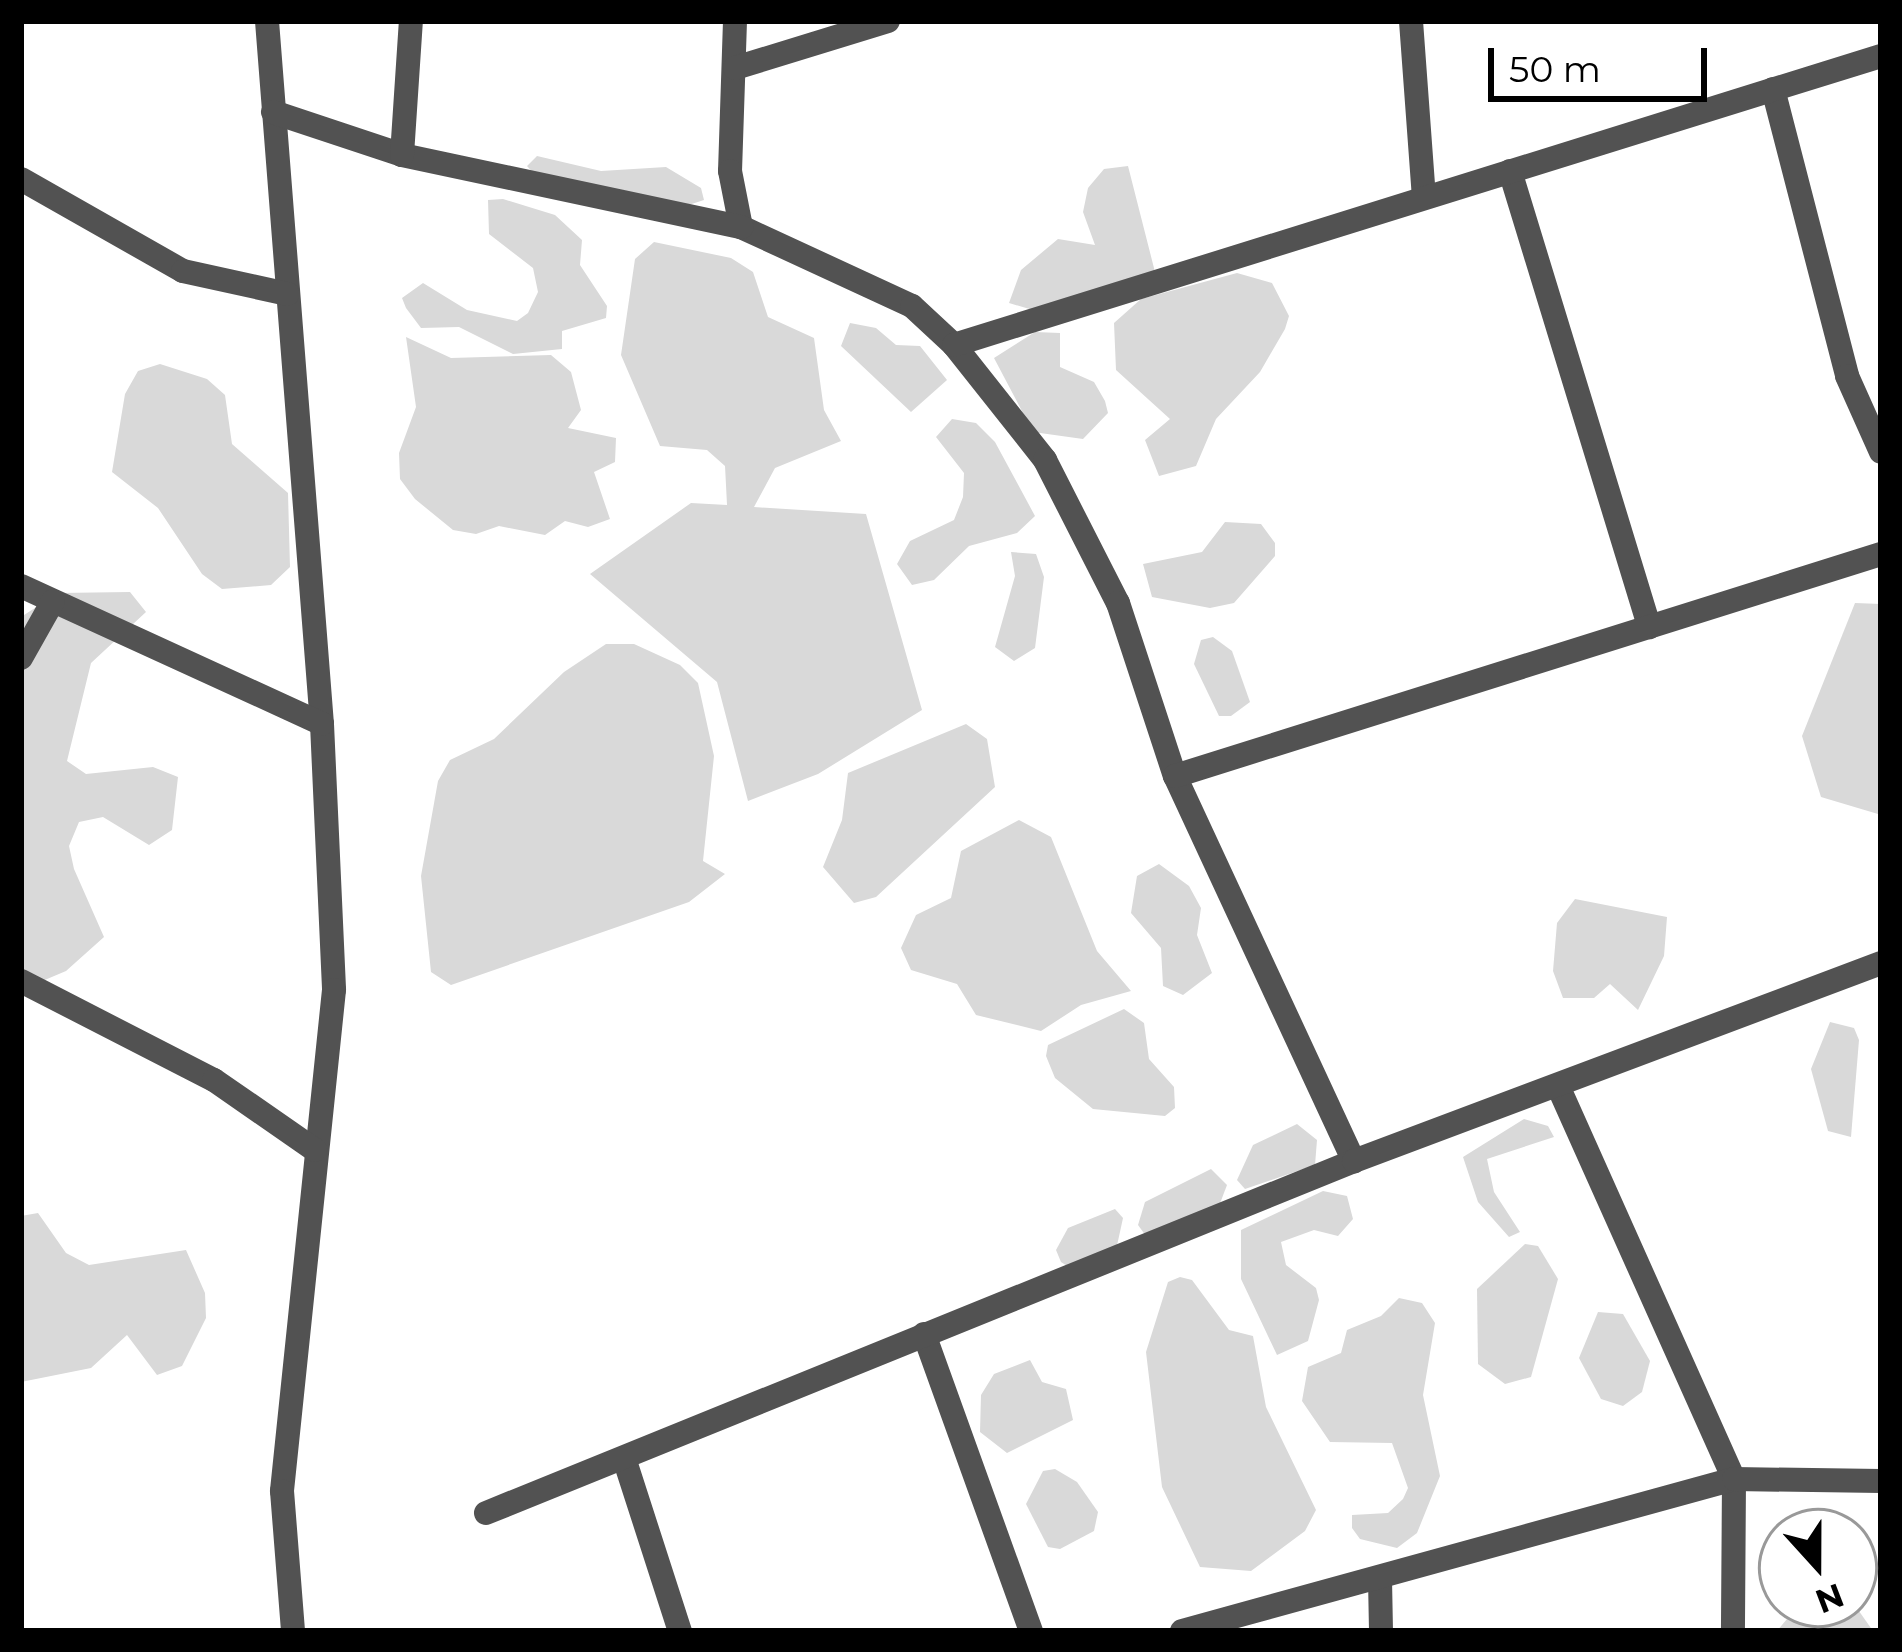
<!DOCTYPE html>
<style>
body{margin:0}
#map{position:relative;width:1902px;height:1652px;overflow:hidden;background:#fff;font-family:Montserrat,sans-serif}
div>[style]{position:absolute}
[style*='--x']{left:calc(var(--x)*1px);top:calc(var(--y)*1px);width:calc(var(--w)*1px);rotate:calc(var(--a)*1deg)}
.green>*{inset:0;background:#d9d9d9}
.street>*{height:24px;margin:-12px;padding:0 12px;transform-origin:12px;border-radius:12px;background:#525252}
span{translate:-50% -50%;white-space:nowrap;text-align:center;line-height:1.15;-webkit-text-stroke:9px #fff;paint-order:stroke}
.frame{position:absolute;inset:0;border:24px solid #000;pointer-events:none}
.north{position:absolute;left:1758px;top:1508px;width:120px;height:120px;box-sizing:border-box;background:#fff;border:3px solid #999;border-radius:50%;rotate:159deg;font-size:33px;font-weight:700;line-height:48px;text-align:center;color:#000}
.north::after{content:'';display:block;margin:auto;width:42px;height:54px;background:#000;clip-path:polygon(50% 0,100% 100%,50% 72%,0 100%)}
.scale{position:absolute;left:1488px;top:48px;width:219px;height:54px;box-sizing:border-box;border:6px solid #000;border-top:0;padding-left:15px;font-size:36px;line-height:42px;white-space:nowrap;color:#000;-webkit-text-stroke:9px #fff;paint-order:stroke}
</style>
<div id="map">
<div class="green">
<div style="clip-path:polygon(537px 156px,601px 171px,666px 167px,701px 188px,704px 200px,676px 209px,535px 175px,527px 166px)"></div>
<div style="clip-path:polygon(1128px 166px,1155px 272px,1033px 310px,1009px 303px,1021px 270px,1058px 239px,1095px 245px,1083px 212px,1088px 188px,1104px 169px)"></div>
<div style="clip-path:polygon(503px 199px,555px 215px,582px 240px,580px 265px,607px 306px,606px 318px,562px 331px,562px 349px,513px 354px,459px 327px,421px 328px,406px 308px,402px 298px,423px 283px,467px 310px,517px 321px,528px 313px,538px 292px,533px 268px,489px 234px,488px 200px)"></div>
<div style="clip-path:polygon(654px 242px,731px 258px,753px 272px,768px 317px,814px 338px,824px 410px,841px 441px,775px 468px,754px 507px,866px 514px,922px 710px,818px 774px,748px 801px,717px 682px,590px 574px,691px 503px,727px 505px,725px 466px,707px 450px,660px 446px,621px 355px,635px 259px)"></div>
<div style="clip-path:polygon(1237px 273px,1272px 283px,1289px 316px,1285px 329px,1260px 372px,1216px 419px,1196px 466px,1159px 476px,1145px 440px,1170px 419px,1116px 370px,1114px 323px,1141px 299px)"></div>
<div style="clip-path:polygon(850px 323px,876px 328px,896px 345px,920px 346px,947px 380px,911px 412px,841px 346px)"></div>
<div style="clip-path:polygon(1035px 332px,1060px 333px,1060px 367px,1094px 382px,1105px 401px,1108px 413px,1083px 439px,1033px 432px,994px 358px)"></div>
<div style="clip-path:polygon(406px 337px,451px 358px,551px 355px,571px 372px,581px 410px,568px 428px,616px 438px,615px 462px,594px 472px,610px 519px,588px 527px,565px 521px,545px 535px,499px 526px,476px 534px,453px 530px,415px 499px,400px 479px,399px 453px,416px 407px)"></div>
<div style="clip-path:polygon(160px 364px,207px 379px,225px 395px,232px 444px,288px 493px,290px 567px,271px 585px,222px 589px,202px 574px,158px 508px,112px 472px,125px 394px,138px 371px)"></div>
<div style="clip-path:polygon(952px 419px,976px 423px,995px 442px,1035px 516px,1017px 533px,969px 546px,934px 580px,912px 585px,897px 564px,910px 541px,954px 520px,963px 497px,964px 473px,936px 437px)"></div>
<div style="clip-path:polygon(1225px 522px,1261px 524px,1275px 543px,1275px 556px,1234px 603px,1210px 608px,1152px 597px,1143px 564px,1202px 552px)"></div>
<div style="clip-path:polygon(1011px 552px,1036px 554px,1044px 577px,1035px 648px,1014px 661px,995px 647px,1015px 576px)"></div>
<div style="clip-path:polygon(130px 592px,146px 612px,91px 663px,67px 761px,86px 774px,153px 767px,178px 777px,172px 830px,149px 845px,103px 817px,79px 822px,69px 846px,74px 869px,104px 937px,66px 971px,21px 990px,21px 617px,58px 593px)"></div>
<div style="clip-path:polygon(1855px 603px,1881px 604px,1878px 814px,1821px 797px,1802px 736px)"></div>
<div style="clip-path:polygon(1213px 637px,1232px 651px,1250px 702px,1231px 716px,1219px 716px,1194px 664px,1201px 640px)"></div>
<div style="clip-path:polygon(606px 644px,634px 644px,680px 665px,698px 683px,714px 756px,703px 861px,725px 874px,689px 902px,451px 985px,431px 972px,421px 876px,438px 781px,450px 760px,494px 739px,564px 672px)"></div>
<div style="clip-path:polygon(966px 724px,987px 739px,995px 787px,876px 897px,854px 903px,823px 867px,842px 820px,848px 773px)"></div>
<div style="clip-path:polygon(1019px 820px,1051px 837px,1097px 951px,1131px 991px,1081px 1005px,1041px 1031px,976px 1015px,957px 984px,911px 970px,901px 948px,916px 915px,951px 898px,961px 851px)"></div>
<div style="clip-path:polygon(1159px 864px,1189px 886px,1201px 908px,1197px 935px,1212px 973px,1183px 995px,1163px 986px,1161px 948px,1131px 913px,1137px 876px)"></div>
<div style="clip-path:polygon(1575px 899px,1667px 917px,1664px 956px,1638px 1010px,1610px 984px,1594px 998px,1563px 998px,1553px 971px,1557px 923px)"></div>
<div style="clip-path:polygon(1124px 1009px,1144px 1023px,1149px 1059px,1174px 1087px,1175px 1108px,1165px 1116px,1093px 1109px,1055px 1078px,1046px 1056px,1048px 1045px)"></div>
<div style="clip-path:polygon(1830px 1022px,1854px 1028px,1859px 1040px,1851px 1137px,1828px 1131px,1811px 1069px)"></div>
<div style="clip-path:polygon(1524px 1119px,1548px 1126px,1554px 1137px,1487px 1159px,1494px 1192px,1520px 1232px,1509px 1237px,1478px 1202px,1463px 1157px)"></div>
<div style="clip-path:polygon(1297px 1124px,1317px 1140px,1315px 1165px,1245px 1189px,1237px 1180px,1253px 1145px)"></div>
<div style="clip-path:polygon(1211px 1169px,1227px 1185px,1219px 1206px,1146px 1236px,1138px 1225px,1145px 1202px)"></div>
<div style="clip-path:polygon(1323px 1191px,1347px 1196px,1353px 1219px,1338px 1236px,1314px 1230px,1281px 1242px,1286px 1265px,1316px 1288px,1319px 1300px,1308px 1341px,1277px 1355px,1241px 1279px,1241px 1230px)"></div>
<div style="clip-path:polygon(1115px 1209px,1123px 1218px,1116px 1250px,1072px 1269px,1061px 1262px,1056px 1250px,1068px 1228px)"></div>
<div style="clip-path:polygon(38px 1213px,66px 1253px,89px 1265px,186px 1250px,205px 1293px,206px 1318px,182px 1366px,157px 1375px,127px 1335px,91px 1368px,21px 1382px,21px 1216px)"></div>
<div style="clip-path:polygon(1525px 1244px,1538px 1246px,1558px 1279px,1531px 1377px,1505px 1384px,1478px 1364px,1477px 1289px)"></div>
<div style="clip-path:polygon(1180px 1277px,1192px 1280px,1229px 1330px,1253px 1336px,1266px 1407px,1316px 1510px,1305px 1531px,1251px 1571px,1200px 1567px,1162px 1487px,1146px 1352px,1168px 1282px)"></div>
<div style="clip-path:polygon(1399px 1298px,1422px 1303px,1435px 1323px,1423px 1395px,1440px 1476px,1417px 1533px,1397px 1548px,1360px 1539px,1352px 1528px,1352px 1515px,1388px 1513px,1403px 1499px,1408px 1488px,1392px 1443px,1330px 1442px,1302px 1401px,1308px 1367px,1341px 1353px,1347px 1330px,1381px 1316px)"></div>
<div style="clip-path:polygon(1598px 1312px,1623px 1314px,1650px 1361px,1642px 1392px,1623px 1406px,1601px 1399px,1579px 1358px)"></div>
<div style="clip-path:polygon(1030px 1360px,1042px 1382px,1066px 1389px,1073px 1420px,1007px 1453px,980px 1432px,981px 1395px,994px 1374px)"></div>
<div style="clip-path:polygon(1055px 1469px,1077px 1482px,1098px 1512px,1094px 1531px,1060px 1549px,1048px 1547px,1026px 1504px,1043px 1471px)"></div>
<div style="clip-path:polygon(1854px 1604px,1873px 1631px,1777px 1631px,1792px 1613px)"></div>
</div>
<div class="street">
<div style="--x:267;--y:21;--w:705;--a:85.53"></div>
<div style="--x:322;--y:724;--w:266;--a:87.4"></div>
<div style="--x:334;--y:990;--w:504;--a:95.93"></div>
<div style="--x:282;--y:1491;--w:140;--a:85.5"></div>
<div style="--x:735;--y:21;--w:150;--a:91.9"></div>
<div style="--x:730;--y:171;--w:57;--a:78.9"></div>
<div style="--x:741;--y:227;--w:188;--a:24.8"></div>
<div style="--x:912;--y:306;--w:57;--a:42.9"></div>
<div style="--x:954;--y:345;--w:147;--a:51.6"></div>
<div style="--x:1045;--y:460;--w:161;--a:63"></div>
<div style="--x:1118;--y:603;--w:182;--a:71.8"></div>
<div style="--x:1175;--y:776;--w:425;--a:65.1"></div>
<div style="--x:1411;--y:21;--w:177;--a:85.8"></div>
<div style="--x:735;--y:68;--w:160;--a:-17.1"></div>
<div style="--x:1773;--y:89;--w:296;--a:75.5"></div>
<div style="--x:1847;--y:376;--w:83;--a:65.9"></div>
<div style="--x:273;--y:112;--w:136;--a:18.4"></div>
<div style="--x:402;--y:155;--w:347;--a:12"></div>
<div style="--x:402;--y:155;--w:134;--a:-86.2"></div>
<div style="--x:1510;--y:171;--w:477;--a:73"></div>
<div style="--x:21;--y:179;--w:186;--a:29.6"></div>
<div style="--x:183;--y:271;--w:107;--a:12.4"></div>
<div style="--x:954;--y:345;--w:971;--a:-17.32"></div>
<div style="--x:21;--y:586;--w:331;--a:24.6"></div>
<div style="--x:21;--y:658;--w:65;--a:-60.7"></div>
<div style="--x:1175;--y:776;--w:740;--a:-17.46"></div>
<div style="--x:21;--y:981;--w:217;--a:27.2"></div>
<div style="--x:214;--y:1080;--w:123;--a:34.7"></div>
<div style="--x:1558;--y:1086;--w:431;--a:65.9"></div>
<div style="--x:1734;--y:1479;--w:152;--a:90.4"></div>
<div style="--x:924;--y:1334;--w:316;--a:70.2"></div>
<div style="--x:624;--y:1458;--w:182;--a:72.1"></div>
<div style="--x:486;--y:1513;--w:937;--a:-22.07"></div>
<div style="--x:1354;--y:1161;--w:563;--a:-20.59"></div>
<div style="--x:1380;--y:1579;--w:52;--a:88.9"></div>
<div style="--x:1182;--y:1631;--w:573;--a:-15.4"></div>
<div style="--x:1734;--y:1479;--w:147;--a:0.8"></div>
</div>
<div class="frame"></div>
<div class="north">N</div>
<div class="scale">50 m</div>
</div>
